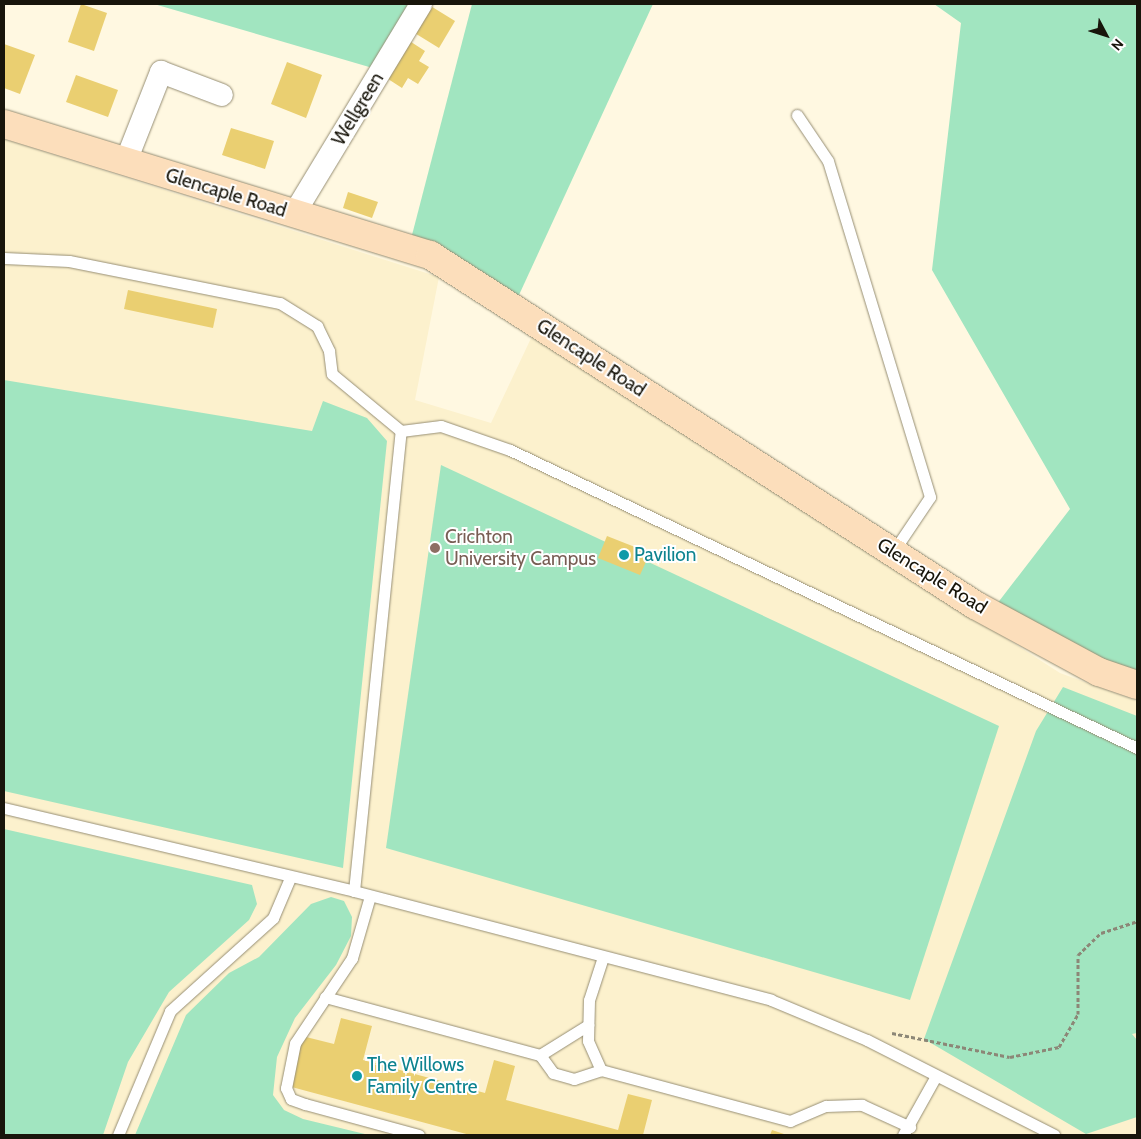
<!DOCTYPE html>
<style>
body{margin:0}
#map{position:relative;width:1141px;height:1139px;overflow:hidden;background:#fff8e1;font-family:Cabin,sans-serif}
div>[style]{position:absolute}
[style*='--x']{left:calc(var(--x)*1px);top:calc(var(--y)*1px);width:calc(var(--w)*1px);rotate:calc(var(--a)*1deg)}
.built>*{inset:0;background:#fcf1cd}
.green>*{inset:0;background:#a1e5c0}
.building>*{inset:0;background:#eacf71}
.path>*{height:3px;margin-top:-1.5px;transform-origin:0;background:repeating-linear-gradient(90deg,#8c8777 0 4px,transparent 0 6.5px)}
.roads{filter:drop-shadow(0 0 1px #968e74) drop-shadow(0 0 1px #968e74)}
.service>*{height:11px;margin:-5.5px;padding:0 5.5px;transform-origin:5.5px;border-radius:5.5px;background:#fff}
.minor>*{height:22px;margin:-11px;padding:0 11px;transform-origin:11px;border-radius:11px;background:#fff}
.secondary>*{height:28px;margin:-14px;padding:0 14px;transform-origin:14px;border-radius:14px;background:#fcdebb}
.dots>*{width:14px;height:14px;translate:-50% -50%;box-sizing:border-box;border:2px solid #fff;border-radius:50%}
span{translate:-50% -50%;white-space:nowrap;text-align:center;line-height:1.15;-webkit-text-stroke:4px #fff;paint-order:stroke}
.street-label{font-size:19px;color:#18150b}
.education-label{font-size:19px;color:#785e54}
.left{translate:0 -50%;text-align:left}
.culture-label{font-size:19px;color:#0d838f}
.frame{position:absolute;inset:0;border:5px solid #18150b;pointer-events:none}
.north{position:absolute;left:1081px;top:10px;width:50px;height:50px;-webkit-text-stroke:4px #fff;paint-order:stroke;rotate:130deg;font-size:14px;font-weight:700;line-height:20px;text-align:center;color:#18150b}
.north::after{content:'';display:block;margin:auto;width:18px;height:22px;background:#18150b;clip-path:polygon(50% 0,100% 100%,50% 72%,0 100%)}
</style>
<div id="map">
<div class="built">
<div style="clip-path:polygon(4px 139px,439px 277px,415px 400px,491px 423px,533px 334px,1060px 673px,1137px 701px,1137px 1135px,4px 1135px)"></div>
</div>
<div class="green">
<div style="clip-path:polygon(154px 4px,419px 4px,376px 69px)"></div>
<div style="clip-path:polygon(472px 4px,653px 4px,513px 308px,412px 235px)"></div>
<div style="clip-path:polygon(934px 4px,1137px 4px,1137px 685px,990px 613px,1070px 509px,932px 270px,961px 23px)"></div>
<div style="clip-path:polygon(4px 380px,312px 431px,323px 401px,367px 418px,387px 441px,343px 868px,4px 791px)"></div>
<div style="clip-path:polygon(441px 465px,999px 726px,910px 1000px,386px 848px)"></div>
<div style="clip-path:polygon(1063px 687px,1137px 716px,1137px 1033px,1132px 1034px,1137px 1040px,1137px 1117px,1086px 1134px,924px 1039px,1036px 731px)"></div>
<div style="clip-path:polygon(4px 829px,252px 885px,257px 904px,249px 920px,169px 992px,128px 1062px,103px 1135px,4px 1135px)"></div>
<div style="clip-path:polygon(331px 897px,344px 901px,352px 917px,351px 936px,336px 965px,295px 1018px,277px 1057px,273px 1095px,284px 1110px,303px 1119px,369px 1135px,135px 1135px,186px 1015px,229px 973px,259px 957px,311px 904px)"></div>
</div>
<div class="building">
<div style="clip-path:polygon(81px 4px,107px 13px,94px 51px,68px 42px)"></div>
<div style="clip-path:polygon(429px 5px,455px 21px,439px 48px,413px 32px)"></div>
<div style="clip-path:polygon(408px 40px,425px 51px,419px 61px,429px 67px,418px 84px,408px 78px,402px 88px,385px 77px)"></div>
<div style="clip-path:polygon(4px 44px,35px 55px,20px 94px,4px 88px)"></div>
<div style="clip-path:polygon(287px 62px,322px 75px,306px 118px,271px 104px)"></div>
<div style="clip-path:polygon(76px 75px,118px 90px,108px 117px,66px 102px)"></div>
<div style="clip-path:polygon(231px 128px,274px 141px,265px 169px,222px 155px)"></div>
<div style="clip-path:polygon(348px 192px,378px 202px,372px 218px,343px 208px)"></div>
<div style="clip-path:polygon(128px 290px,217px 309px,213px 328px,124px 309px)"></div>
<div style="clip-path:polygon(607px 536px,650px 553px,640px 575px,598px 558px)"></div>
<div style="clip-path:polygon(341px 1018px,372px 1026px,363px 1060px,485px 1093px,494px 1060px,515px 1066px,506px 1100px,618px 1130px,628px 1094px,652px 1100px,643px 1135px,470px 1135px,288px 1086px,302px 1036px,334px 1044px)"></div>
<div style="clip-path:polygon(772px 1130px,787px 1135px,770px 1135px)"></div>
</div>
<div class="path">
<div style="--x:892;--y:1033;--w:120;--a:11.5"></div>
<div style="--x:1010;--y:1057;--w:50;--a:-11.5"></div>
<div style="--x:1059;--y:1047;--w:38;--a:-60"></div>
<div style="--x:1078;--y:1014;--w:59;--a:-90"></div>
<div style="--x:1078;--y:955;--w:32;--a:-44"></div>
<div style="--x:1101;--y:933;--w:38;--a:-18"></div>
</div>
<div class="roads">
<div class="service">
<div style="--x:797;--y:115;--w:55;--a:56"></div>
<div style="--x:828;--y:161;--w:351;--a:73.1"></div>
<div style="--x:930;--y:497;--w:66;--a:123.9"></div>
<div style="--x:4;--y:258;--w:65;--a:2.6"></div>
<div style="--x:69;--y:261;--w:215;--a:11.3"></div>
<div style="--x:280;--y:303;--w:44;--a:31.9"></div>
<div style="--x:317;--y:326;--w:28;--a:64"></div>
<div style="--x:329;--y:351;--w:23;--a:83"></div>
<div style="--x:332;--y:374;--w:89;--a:39.6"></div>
<div style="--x:401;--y:431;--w:40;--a:-7.1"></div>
<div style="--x:441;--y:426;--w:73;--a:19.2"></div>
<div style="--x:510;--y:450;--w:694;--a:25.42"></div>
<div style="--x:4;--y:808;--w:360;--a:13.3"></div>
<div style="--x:354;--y:891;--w:431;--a:14.6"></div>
<div style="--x:771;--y:1000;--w:104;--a:22.6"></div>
<div style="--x:867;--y:1040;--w:210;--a:26.9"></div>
<div style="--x:354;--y:891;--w:462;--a:-84.2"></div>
<div style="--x:370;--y:896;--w:65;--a:106.2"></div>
<div style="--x:352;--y:958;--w:102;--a:123.8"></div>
<div style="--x:295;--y:1043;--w:46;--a:101.3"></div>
<div style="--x:286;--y:1088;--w:12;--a:66"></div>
<div style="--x:291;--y:1099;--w:15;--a:20"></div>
<div style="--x:305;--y:1104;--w:118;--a:15.2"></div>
<div style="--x:603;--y:957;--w:45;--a:108"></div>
<div style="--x:589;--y:1000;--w:41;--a:91.4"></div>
<div style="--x:588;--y:1041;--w:32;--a:66"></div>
<div style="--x:601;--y:1070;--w:196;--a:15.1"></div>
<div style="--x:790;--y:1121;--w:39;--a:-23"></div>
<div style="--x:826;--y:1106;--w:36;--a:-2"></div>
<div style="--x:862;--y:1105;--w:53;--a:24.6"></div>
<div style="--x:325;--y:997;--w:223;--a:15.1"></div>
<div style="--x:540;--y:1055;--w:57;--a:-32"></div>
<div style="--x:540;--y:1055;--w:22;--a:54"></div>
<div style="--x:553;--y:1073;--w:22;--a:16"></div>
<div style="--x:574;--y:1079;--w:28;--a:-18"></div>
<div style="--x:118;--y:1135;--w:134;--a:-67.2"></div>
<div style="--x:170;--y:1011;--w:139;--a:-42.1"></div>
<div style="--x:273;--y:918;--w:43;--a:-67"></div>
<div style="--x:903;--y:1135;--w:68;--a:-60.8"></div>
</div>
<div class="minor">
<div style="--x:126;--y:161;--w:96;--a:-68.5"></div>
<div style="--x:161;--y:72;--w:65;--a:20.7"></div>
<div style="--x:294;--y:214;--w:245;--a:-58.8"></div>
</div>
<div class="secondary">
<div style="--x:4;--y:124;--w:446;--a:17.1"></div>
<div style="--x:430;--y:255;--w:648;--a:32.71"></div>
<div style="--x:975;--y:605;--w:141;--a:28.4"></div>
<div style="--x:1099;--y:672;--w:40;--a:18.9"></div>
</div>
</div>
<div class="dots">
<div style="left:435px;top:548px;background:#8d6e63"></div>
<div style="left:624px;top:555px;background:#0f9aa8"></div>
<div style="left:357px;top:1076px;background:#0f9aa8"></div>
</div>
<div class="street-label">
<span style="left:358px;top:109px;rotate:-59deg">Wellgreen</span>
<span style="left:226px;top:193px;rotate:17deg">Glencaple Road</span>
<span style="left:591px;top:358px;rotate:33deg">Glencaple Road</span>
<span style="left:932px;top:576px;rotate:32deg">Glencaple Road</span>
</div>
<div class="education-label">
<span class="left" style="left:445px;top:548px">Crichton<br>University Campus</span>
</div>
<div class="culture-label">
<span class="left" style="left:634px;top:555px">Pavilion</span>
<span class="left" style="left:367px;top:1076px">The Willows<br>Family Centre</span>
</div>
<div class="frame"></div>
<div class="north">N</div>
</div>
